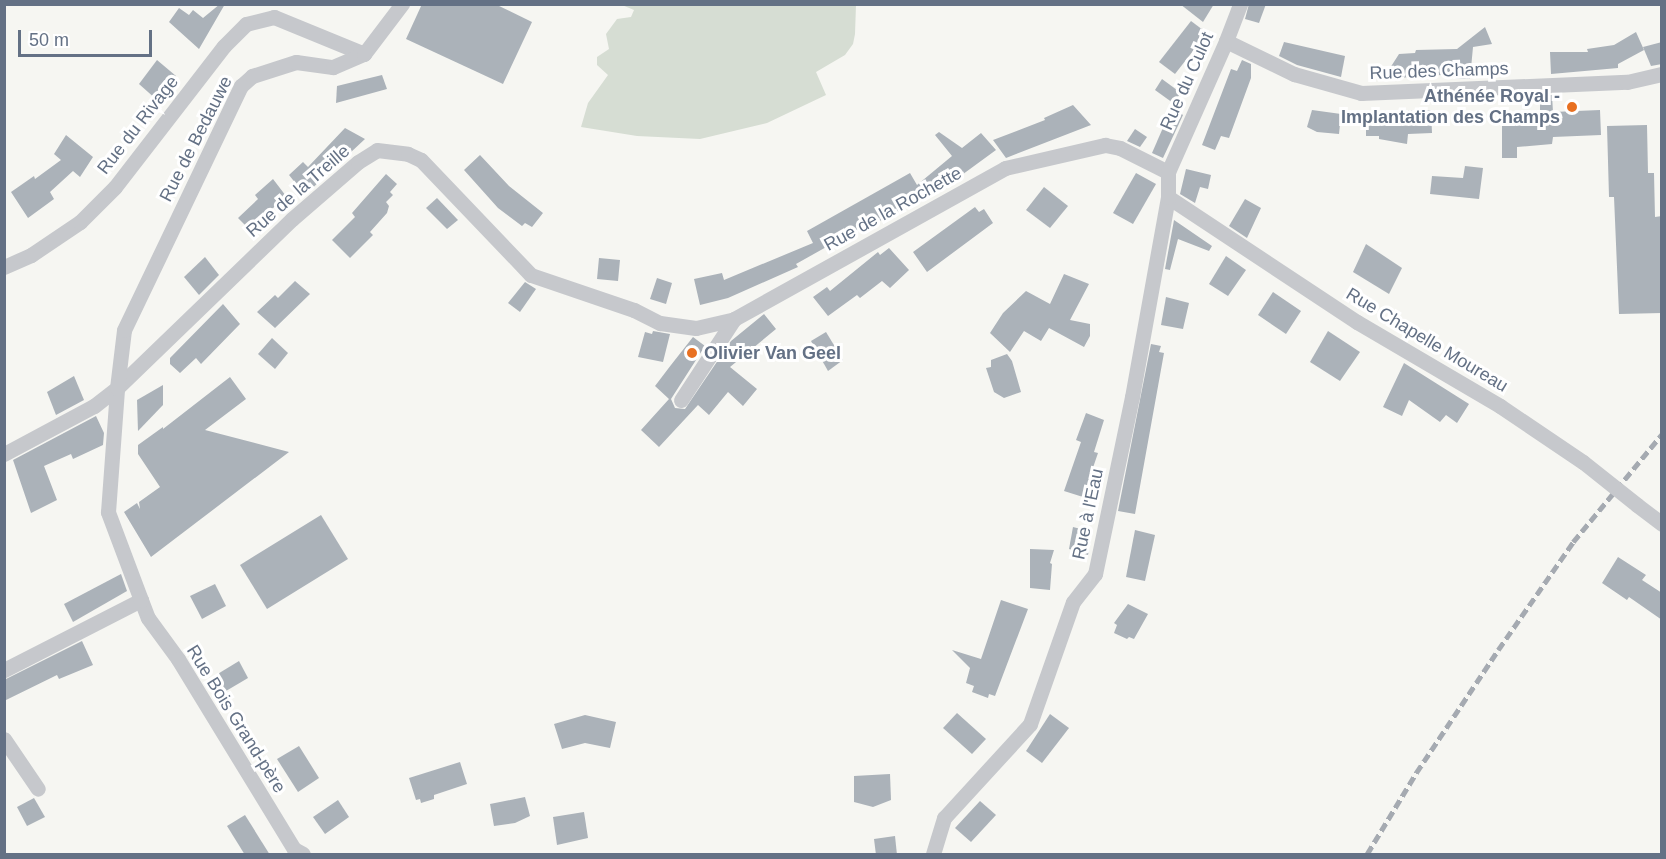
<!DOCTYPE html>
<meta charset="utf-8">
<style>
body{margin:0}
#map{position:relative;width:1666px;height:859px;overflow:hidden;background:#f6f6f2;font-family:Arial,sans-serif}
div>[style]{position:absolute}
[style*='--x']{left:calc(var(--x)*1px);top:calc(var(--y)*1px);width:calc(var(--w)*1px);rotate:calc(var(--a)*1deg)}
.green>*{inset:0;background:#d6ddd3}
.building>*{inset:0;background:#abb2b9}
.minor>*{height:15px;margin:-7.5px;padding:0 7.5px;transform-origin:7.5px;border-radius:7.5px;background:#c6c8cc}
.rail>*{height:4.5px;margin-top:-2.25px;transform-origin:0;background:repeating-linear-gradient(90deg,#a5aab1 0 9px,transparent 0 13.5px)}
.minor-bridge>*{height:15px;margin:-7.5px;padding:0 7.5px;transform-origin:7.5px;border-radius:7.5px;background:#c6c8cc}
.dots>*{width:16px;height:16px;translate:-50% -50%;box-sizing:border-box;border:3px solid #fff;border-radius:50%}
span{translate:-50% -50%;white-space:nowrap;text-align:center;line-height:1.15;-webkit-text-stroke:6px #fff;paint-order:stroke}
.street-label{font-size:18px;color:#647185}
.poi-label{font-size:18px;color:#647185;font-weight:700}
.right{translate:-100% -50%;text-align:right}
.left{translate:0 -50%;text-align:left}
.frame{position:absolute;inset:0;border:6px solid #647185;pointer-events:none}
.scale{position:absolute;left:18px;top:30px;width:134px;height:27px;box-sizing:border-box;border:3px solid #647185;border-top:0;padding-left:8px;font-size:18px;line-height:21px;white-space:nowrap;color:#647185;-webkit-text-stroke:4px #fff;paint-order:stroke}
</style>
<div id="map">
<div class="green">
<div style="clip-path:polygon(622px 5px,856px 5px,855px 34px,853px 44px,845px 55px,816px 72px,826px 95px,767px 123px,700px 139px,637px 136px,581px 127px,588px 103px,608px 75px,597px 65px,597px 57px,609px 49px,606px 34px,617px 19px,631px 17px,634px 10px)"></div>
</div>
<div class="building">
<div style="clip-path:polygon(220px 4px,225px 4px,199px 49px,169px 22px,179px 8px,189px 15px,193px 10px,203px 18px)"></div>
<div style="clip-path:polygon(422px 4px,495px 4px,532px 22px,503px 84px,406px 39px)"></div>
<div style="clip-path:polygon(1180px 4px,1214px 4px,1203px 22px)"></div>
<div style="clip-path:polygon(1249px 4px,1266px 4px,1259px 23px,1245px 19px)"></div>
<div style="clip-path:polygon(1191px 21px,1207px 33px,1175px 74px,1159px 62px)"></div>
<div style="clip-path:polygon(1485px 27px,1492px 44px,1473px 47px,1470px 79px,1455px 79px,1456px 74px,1383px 79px,1399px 54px,1415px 53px,1416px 50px,1457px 49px)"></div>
<div style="clip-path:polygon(1636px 32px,1644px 50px,1618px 64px,1618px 68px,1551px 74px,1550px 52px,1588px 52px,1587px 49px,1614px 45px)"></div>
<div style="clip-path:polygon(1284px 42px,1345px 56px,1341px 77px,1297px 65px,1279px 56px)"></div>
<div style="clip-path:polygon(1662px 42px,1662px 64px,1651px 66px,1643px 47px)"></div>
<div style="clip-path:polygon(157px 60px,176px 76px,157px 100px,139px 84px)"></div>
<div style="clip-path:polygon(1242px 60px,1251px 64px,1251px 78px,1229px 138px,1221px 136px,1215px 150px,1202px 145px,1231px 69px,1237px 71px)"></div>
<div style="clip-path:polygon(382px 75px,387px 89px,336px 103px,337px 86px)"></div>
<div style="clip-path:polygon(1162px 79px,1181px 93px,1173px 103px,1155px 90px)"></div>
<div style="clip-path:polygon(1540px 95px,1552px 95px,1553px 112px,1600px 110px,1601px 135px,1553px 137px,1552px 144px,1517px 147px,1517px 158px,1502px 158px,1502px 124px,1540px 123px)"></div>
<div style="clip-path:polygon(1073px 105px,1091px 125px,1006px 158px,993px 140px,1045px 120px,1044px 118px)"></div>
<div style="clip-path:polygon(1172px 107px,1183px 115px,1163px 158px,1152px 153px)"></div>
<div style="clip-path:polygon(1312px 110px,1341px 114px,1339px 134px,1317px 132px,1307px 127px)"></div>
<div style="clip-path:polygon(1408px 110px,1431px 110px,1432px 133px,1408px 134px,1407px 144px,1379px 139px,1379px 136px,1366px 136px,1366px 118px,1407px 118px)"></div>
<div style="clip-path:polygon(1647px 125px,1648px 173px,1654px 173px,1655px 217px,1662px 216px,1662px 313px,1619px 314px,1614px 197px,1609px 197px,1607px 126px)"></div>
<div style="clip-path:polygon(345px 128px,365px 139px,305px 195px,289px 175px,303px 162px,308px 167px)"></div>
<div style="clip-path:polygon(1135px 129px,1147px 137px,1140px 147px,1127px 141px)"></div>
<div style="clip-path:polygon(939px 132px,962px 148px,981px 133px,996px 150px,944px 188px,870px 226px,869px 223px,796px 264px,798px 267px,728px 298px,700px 305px,694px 279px,722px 273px,724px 280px,813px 243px,807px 231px,910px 173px,917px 185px,952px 156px,935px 135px)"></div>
<div style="clip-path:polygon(66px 135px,93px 157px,80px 177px,73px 171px,50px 192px,54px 199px,28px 218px,11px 192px,34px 176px,35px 179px,61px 160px,54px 154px)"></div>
<div style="clip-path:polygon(480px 155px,509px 186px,543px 213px,532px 227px,525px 223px,522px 226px,498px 208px,464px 170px)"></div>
<div style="clip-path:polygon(1465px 166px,1483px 168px,1479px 199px,1430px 194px,1432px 176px,1463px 178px)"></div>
<div style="clip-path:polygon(1186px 169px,1211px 175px,1208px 189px,1200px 187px,1195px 203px,1180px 194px)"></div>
<div style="clip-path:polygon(1136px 173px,1156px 184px,1133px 224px,1113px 213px)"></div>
<div style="clip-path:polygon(386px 174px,397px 184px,390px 192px,393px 195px,386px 202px,389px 206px,387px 213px,370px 232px,373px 235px,350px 258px,332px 240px,355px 217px,352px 213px)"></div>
<div style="clip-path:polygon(273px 179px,286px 196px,271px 210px,274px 214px,253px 233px,238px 218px,258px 199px,255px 195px)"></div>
<div style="clip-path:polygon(1044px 187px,1068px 206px,1050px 228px,1026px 210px)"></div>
<div style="clip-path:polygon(437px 198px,458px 220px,447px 229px,426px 208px)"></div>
<div style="clip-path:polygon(1245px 199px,1261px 208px,1247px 238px,1229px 226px)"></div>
<div style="clip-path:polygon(975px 207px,979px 212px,984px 209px,993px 223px,927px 272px,913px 252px)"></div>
<div style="clip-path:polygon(1174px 220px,1212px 246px,1209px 251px,1178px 239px,1170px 270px,1165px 269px)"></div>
<div style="clip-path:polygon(1366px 244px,1402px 268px,1389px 294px,1353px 272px)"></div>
<div style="clip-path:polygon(889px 248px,909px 270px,890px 288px,882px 281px,860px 298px,857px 295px,828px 316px,813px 297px,827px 287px,830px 291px,878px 252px,880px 255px)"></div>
<div style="clip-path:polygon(1226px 256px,1246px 270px,1228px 296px,1209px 284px)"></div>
<div style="clip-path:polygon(205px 257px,219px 275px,199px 295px,184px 277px)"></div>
<div style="clip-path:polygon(599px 258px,620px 260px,618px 281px,597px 279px)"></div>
<div style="clip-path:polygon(1064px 274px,1089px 284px,1070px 320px,1090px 324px,1090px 336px,1084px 347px,1049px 328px,1041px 341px,1024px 331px,1010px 352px,990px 333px,1003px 313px,1026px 291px,1050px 304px)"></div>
<div style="clip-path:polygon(657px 278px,672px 283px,666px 304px,650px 299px)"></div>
<div style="clip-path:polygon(295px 281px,310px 294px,275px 328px,257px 312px,275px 295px,278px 298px)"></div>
<div style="clip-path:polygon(525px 282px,536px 289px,520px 312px,508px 303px)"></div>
<div style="clip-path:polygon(1273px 292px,1301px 311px,1286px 334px,1258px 315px)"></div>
<div style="clip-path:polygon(1166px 297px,1189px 303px,1183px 329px,1161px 325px)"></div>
<div style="clip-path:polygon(223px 304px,240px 324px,201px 364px,196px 358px,180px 373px,170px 364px,170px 358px)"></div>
<div style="clip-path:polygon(764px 314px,776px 329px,730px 367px,757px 389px,743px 406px,728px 392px,709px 415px,698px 405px,659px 447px,641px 430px,669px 399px,655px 386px,671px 365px,693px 337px,705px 346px,671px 399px,675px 408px,685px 409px,731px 341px)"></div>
<div style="clip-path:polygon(653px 331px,670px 334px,663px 362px,638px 357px,645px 332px,652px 334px)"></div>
<div style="clip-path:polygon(1328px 331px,1360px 352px,1340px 381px,1310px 362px)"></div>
<div style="clip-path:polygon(826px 332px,843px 360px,828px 371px,811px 341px)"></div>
<div style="clip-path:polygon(272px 338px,288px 353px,275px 369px,258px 354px)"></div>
<div style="clip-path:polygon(1151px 344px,1161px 346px,1159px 352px,1164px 353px,1135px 514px,1118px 511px)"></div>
<div style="clip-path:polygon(1007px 354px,1012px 361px,1021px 392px,1004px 398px,994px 392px,986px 368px,991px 367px,991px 360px)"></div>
<div style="clip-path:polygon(1404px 363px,1469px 404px,1457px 423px,1446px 415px,1440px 422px,1409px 400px,1402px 416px,1383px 407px)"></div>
<div style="clip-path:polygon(74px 376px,84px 400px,56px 415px,47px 392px)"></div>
<div style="clip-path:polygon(230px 377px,246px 399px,205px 430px,289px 452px,151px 557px,124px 512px,137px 503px,140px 509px,139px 502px,160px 487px,138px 454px,138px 445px,163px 427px,163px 429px)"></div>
<div style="clip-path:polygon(163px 385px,163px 405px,138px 431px,137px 400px)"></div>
<div style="clip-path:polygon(1086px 413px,1104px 420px,1094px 452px,1098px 453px,1083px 497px,1064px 491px,1081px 442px,1076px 440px)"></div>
<div style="clip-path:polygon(96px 416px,104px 433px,103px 445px,73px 459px,71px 454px,44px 466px,57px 500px,31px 513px,13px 460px)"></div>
<div style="clip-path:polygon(321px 515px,348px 559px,267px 609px,240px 565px)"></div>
<div style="clip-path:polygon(1073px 527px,1092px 532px,1088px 555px,1069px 549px)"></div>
<div style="clip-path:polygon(1135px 530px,1155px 535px,1145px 581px,1126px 577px)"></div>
<div style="clip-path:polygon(1030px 549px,1054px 550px,1050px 563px,1052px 564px,1050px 590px,1030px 588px)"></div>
<div style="clip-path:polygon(1618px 557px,1646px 575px,1642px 580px,1662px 593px,1662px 620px,1629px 597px,1627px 600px,1602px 583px)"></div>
<div style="clip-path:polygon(121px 574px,127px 591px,73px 622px,64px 604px)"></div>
<div style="clip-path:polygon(215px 584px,226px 606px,202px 619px,190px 596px)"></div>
<div style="clip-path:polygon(1001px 600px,1028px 609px,995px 696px,989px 694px,988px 698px,972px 692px,974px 686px,966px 683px,970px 668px,952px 650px,981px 659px)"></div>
<div style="clip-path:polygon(1128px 604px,1148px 614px,1134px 639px,1129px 637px,1127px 639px,1114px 633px,1117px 625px,1114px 623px)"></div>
<div style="clip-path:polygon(82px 641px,93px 665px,59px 679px,57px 675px,4px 701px,4px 680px)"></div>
<div style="clip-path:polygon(239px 661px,248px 678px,226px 691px,216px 675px)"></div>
<div style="clip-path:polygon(957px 713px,986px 739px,972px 754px,943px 728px)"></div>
<div style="clip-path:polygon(1050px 714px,1069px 728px,1042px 763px,1026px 751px)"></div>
<div style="clip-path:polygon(585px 715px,616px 722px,610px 748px,585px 743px,562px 749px,554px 724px)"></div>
<div style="clip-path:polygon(299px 746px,319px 778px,298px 792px,277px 759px)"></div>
<div style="clip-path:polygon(460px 762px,467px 784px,434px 795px,434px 799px,421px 803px,420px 799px,416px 800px,409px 778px)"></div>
<div style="clip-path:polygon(890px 774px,891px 800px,873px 807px,854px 802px,854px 776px)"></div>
<div style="clip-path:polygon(525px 797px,530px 816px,515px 823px,494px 826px,490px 804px)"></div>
<div style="clip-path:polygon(34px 798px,45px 817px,27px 826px,17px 807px)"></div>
<div style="clip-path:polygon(338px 800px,349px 817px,325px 834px,313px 817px)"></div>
<div style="clip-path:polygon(980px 801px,996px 815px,971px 842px,955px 828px)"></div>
<div style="clip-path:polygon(584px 812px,588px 838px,557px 845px,553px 817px)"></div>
<div style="clip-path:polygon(245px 815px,270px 855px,245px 855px,227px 826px)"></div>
<div style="clip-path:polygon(895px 836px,897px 855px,876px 855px,874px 839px)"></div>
</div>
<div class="minor">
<div style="--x:1226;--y:41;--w:76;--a:25.9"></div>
<div style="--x:1294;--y:74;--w:70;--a:15.8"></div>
<div style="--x:1361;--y:93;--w:266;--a:-2.4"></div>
<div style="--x:1627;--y:82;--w:36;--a:-13"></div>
<div style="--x:1168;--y:197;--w:227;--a:33.5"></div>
<div style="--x:1357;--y:322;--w:166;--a:30.4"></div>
<div style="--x:1500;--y:406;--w:100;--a:34"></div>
<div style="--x:4;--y:267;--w:30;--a:-24"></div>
<div style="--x:31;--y:255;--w:59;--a:-34"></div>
<div style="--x:80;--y:222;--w:49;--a:-45"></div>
<div style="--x:115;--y:187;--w:178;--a:-52.3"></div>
<div style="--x:224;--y:46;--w:31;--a:-45"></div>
<div style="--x:246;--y:24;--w:29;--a:-14"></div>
<div style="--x:274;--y:17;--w:97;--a:22.3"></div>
<div style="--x:681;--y:400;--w:97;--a:-56.8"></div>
<div style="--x:734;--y:319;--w:310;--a:-29.1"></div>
<div style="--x:1005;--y:168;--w:103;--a:-13"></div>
<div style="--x:1105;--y:145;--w:15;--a:11"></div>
<div style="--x:1120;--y:148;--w:54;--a:26.6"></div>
<div style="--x:4;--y:454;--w:102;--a:-28.1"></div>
<div style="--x:94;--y:406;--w:29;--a:-38"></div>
<div style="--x:117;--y:388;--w:243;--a:-44"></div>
<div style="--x:292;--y:219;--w:87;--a:-40.8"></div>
<div style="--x:358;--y:162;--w:22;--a:-32"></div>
<div style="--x:377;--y:150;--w:31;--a:7"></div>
<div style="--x:408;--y:154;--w:14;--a:25"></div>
<div style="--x:421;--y:160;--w:159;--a:46.3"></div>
<div style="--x:531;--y:275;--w:109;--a:18.8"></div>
<div style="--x:634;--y:310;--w:29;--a:27"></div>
<div style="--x:660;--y:323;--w:36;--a:8"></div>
<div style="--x:696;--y:328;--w:39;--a:-13"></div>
<div style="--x:1637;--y:505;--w:31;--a:37"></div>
<div style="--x:141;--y:600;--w:19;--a:69"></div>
<div style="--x:148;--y:618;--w:51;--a:53.8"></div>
<div style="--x:178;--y:659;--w:223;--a:58.6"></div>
<div style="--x:294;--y:849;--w:10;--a:29"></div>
<div style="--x:4;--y:670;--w:154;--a:-27.1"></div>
<div style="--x:141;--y:600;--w:94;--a:-110.6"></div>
<div style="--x:108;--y:512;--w:124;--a:-85.8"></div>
<div style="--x:117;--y:388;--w:58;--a:-83.1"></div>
<div style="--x:124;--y:330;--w:271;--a:-64.4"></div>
<div style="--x:241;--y:86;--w:15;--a:-42"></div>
<div style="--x:252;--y:76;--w:46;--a:-17.7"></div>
<div style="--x:296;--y:62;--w:37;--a:8"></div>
<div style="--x:333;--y:67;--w:34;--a:-23"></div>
<div style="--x:364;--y:54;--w:63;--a:-52.8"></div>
<div style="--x:4;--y:739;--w:60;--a:55.8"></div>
<div style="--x:933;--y:854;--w:38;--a:-73"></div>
<div style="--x:944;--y:818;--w:127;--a:-47.5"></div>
<div style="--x:1030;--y:724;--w:129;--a:-70.6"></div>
<div style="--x:1073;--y:602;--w:36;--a:-52"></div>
<div style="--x:1095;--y:574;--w:181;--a:-78.2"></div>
<div style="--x:1132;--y:397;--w:203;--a:-79.8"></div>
<div style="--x:1168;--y:197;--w:25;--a:-90"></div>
<div style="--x:1168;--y:172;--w:143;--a:-66.1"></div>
<div style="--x:1226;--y:41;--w:40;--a:-69"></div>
</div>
<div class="rail">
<div style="--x:1367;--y:854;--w:95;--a:-58.8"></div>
<div style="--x:1416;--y:773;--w:148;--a:-56.3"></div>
<div style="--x:1498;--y:650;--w:131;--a:-55.2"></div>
<div style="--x:1573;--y:542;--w:140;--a:-50.5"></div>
</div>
<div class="minor-bridge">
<div style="--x:1583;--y:462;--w:69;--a:38.5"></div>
</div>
<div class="dots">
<div style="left:1572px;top:107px;background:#e87021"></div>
<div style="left:692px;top:353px;background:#e87021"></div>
</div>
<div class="street-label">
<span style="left:1439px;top:71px;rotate:-2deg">Rue des Champs</span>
<span style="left:1187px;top:81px;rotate:-66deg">Rue du Culot</span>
<span style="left:138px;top:125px;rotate:-52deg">Rue du Rivage</span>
<span style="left:196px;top:139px;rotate:-63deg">Rue de Bedauwe</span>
<span style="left:298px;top:191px;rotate:-41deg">Rue de la Treille</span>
<span style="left:893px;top:209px;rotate:-29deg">Rue de la Rochette</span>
<span style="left:1427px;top:340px;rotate:31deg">Rue Chapelle Moureau</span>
<span style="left:1088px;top:514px;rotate:-78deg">Rue à l'Eau</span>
<span style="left:236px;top:719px;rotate:58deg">Rue Bois Grand-père</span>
</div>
<div class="poi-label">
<span class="right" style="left:1560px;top:107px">Athénée Royal -<br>Implantation des Champs</span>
<span class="left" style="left:704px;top:353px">Olivier Van Geel</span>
</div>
<div class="frame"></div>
<div class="scale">50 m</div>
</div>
